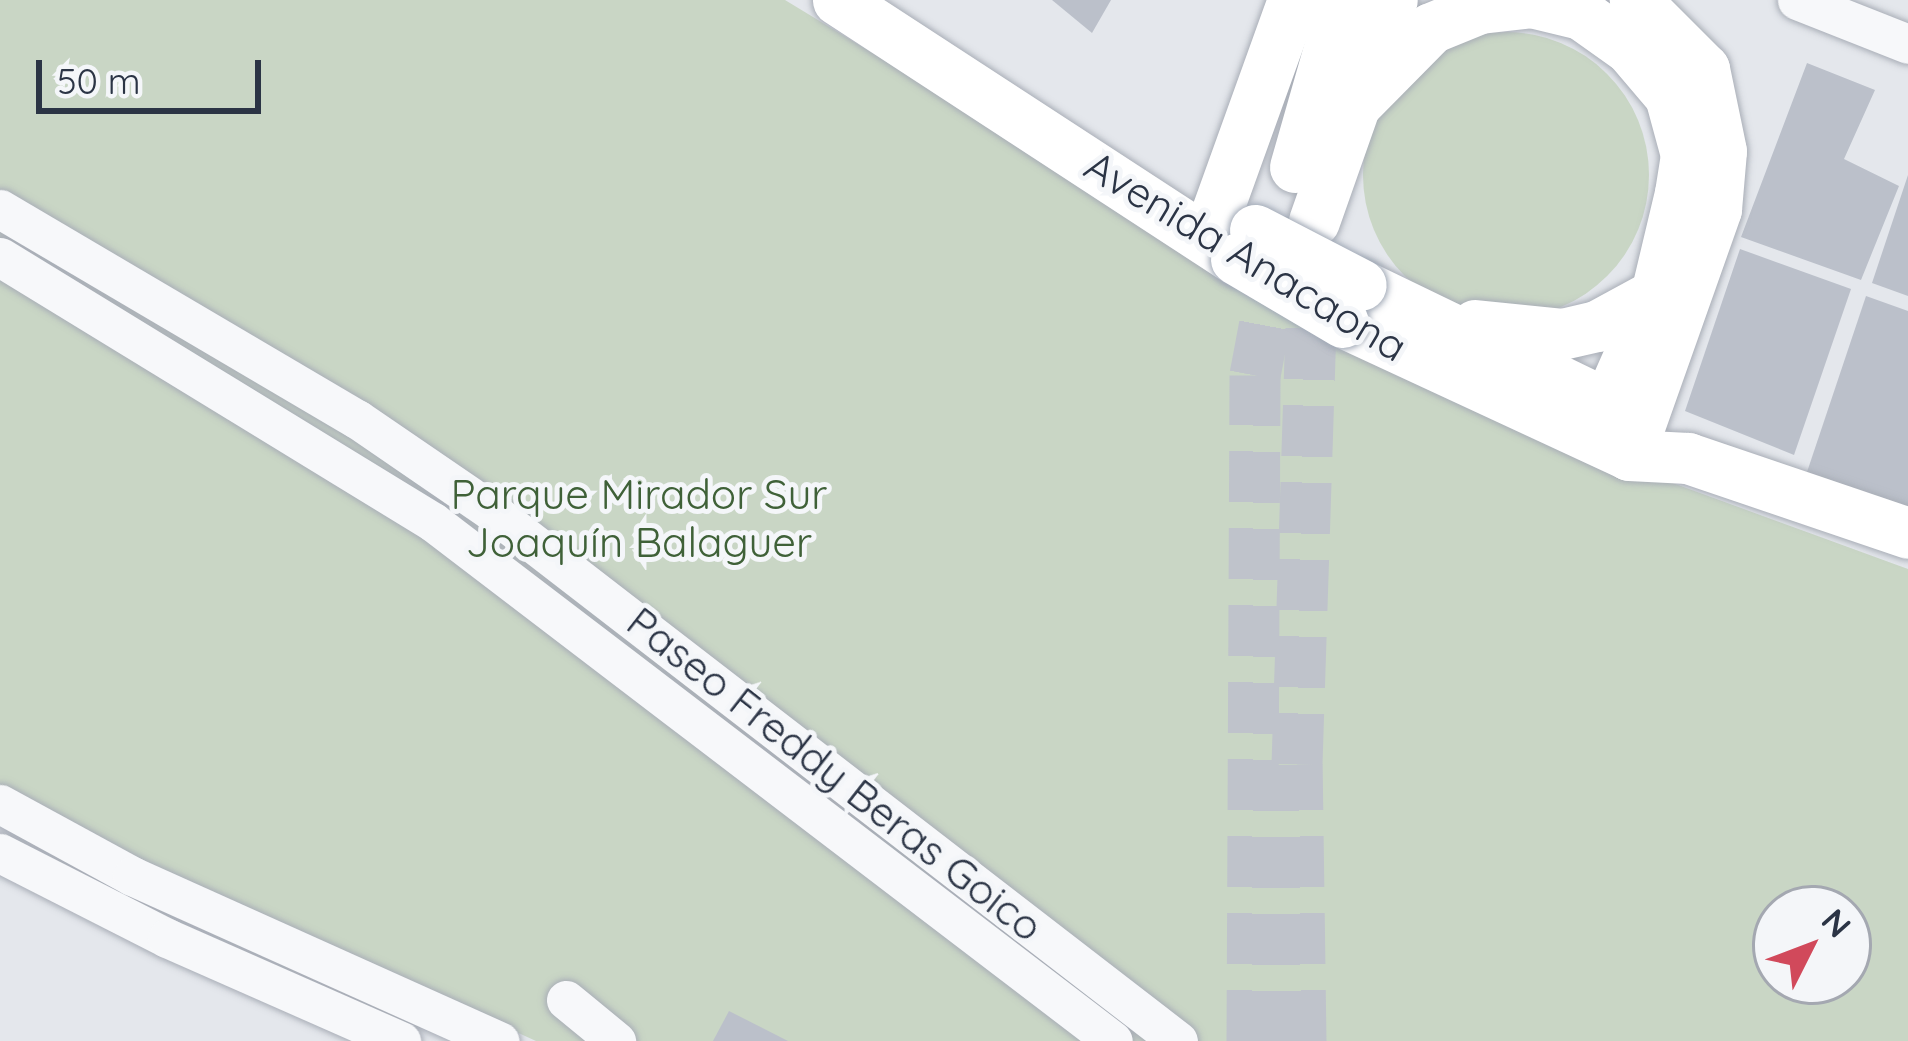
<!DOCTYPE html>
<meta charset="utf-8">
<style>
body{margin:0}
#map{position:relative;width:1908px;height:1041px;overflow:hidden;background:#e4e7ec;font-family:Quicksand,sans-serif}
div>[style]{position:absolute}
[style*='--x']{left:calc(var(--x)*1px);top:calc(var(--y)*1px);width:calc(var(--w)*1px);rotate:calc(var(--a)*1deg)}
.green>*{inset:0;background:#c9d6c5}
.round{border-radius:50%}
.building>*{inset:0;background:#bbc0ca}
.major-tunnel>*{height:51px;margin-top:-25.5px;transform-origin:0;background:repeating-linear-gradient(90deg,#bfc3cb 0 51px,transparent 0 77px)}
.roads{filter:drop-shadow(0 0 3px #a9aeb7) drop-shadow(0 0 3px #a9aeb7)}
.minor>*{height:39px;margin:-19.5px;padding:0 19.5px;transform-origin:19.5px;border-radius:19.5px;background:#f7f8fa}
.major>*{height:51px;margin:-25.5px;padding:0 25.5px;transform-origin:25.5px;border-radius:25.5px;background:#fff}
.bridges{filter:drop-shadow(0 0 3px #a3abb8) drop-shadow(0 0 3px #a3abb8)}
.major-bridge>*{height:51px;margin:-25.5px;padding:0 25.5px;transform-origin:25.5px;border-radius:25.5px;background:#fff}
span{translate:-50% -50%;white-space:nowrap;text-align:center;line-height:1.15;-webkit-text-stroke:10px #f4f6f9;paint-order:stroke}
.street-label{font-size:42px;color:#2b3445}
.park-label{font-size:42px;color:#3f6138}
.north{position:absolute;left:1752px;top:885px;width:120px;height:120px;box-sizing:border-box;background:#f4f6f9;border:3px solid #a4a8b1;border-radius:50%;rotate:48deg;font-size:33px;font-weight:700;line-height:48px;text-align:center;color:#2b3445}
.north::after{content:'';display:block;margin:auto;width:42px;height:54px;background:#d1495b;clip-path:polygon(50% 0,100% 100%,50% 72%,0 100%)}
.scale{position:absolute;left:36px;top:60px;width:225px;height:54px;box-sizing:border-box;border:6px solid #2b3445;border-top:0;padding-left:15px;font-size:36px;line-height:42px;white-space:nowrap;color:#2b3445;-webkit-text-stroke:9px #f4f6f9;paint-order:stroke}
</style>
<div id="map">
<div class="green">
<div style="clip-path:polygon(evenodd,0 0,785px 0,1347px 341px,1607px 459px,1908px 569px,1908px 1041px,536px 1041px,0 797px,0 0,1776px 909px,1848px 909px,1848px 981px,1776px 981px,1776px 909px)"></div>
<div class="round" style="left:1363px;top:32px;width:286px;height:286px"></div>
</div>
<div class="building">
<div style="clip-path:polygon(1052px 0,1111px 0,1092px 33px)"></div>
<div style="clip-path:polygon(1807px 63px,1875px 90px,1844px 159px,1899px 186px,1861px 280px,1741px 237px)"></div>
<div style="clip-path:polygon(1908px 175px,1908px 296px,1872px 283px)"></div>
<div style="clip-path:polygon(1740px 249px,1851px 289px,1794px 455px,1685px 411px)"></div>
<div style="clip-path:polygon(1866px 296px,1908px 311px,1908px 513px,1805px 478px)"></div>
<div style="clip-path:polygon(729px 1011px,788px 1041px,713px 1041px)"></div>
</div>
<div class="major-tunnel">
<div style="--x:1252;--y:1041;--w:666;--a:-89.74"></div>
<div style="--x:1255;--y:375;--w:162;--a:-79.3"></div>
<div style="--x:1301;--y:1041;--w:277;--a:-90.8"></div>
<div style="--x:1297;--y:764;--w:502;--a:-88.17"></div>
</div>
<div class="roads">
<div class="minor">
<div style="--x:1797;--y:0;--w:119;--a:21.6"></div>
<div style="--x:0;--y:209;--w:414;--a:30.5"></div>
<div style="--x:357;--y:419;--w:161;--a:34.4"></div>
<div style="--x:490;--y:510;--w:869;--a:37.66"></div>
<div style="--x:0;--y:257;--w:508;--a:31.47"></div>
<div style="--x:433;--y:522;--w:855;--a:37.35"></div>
<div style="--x:0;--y:804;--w:150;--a:28.6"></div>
<div style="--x:132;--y:876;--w:403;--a:24.2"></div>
<div style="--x:0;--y:853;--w:187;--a:27"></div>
<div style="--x:167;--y:938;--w:256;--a:23.8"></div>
<div style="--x:566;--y:1000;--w:65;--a:39.4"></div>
</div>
<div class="major">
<div style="--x:838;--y:0;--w:475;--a:33.1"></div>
<div style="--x:1348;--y:112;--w:118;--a:-45.3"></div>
<div style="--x:1431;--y:28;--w:53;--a:-22.2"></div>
<div style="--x:1480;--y:8;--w:51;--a:-6.7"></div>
<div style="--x:1531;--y:2;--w:51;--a:13.5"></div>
<div style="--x:1581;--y:14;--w:60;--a:35.5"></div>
<div style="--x:1630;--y:49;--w:62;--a:49.6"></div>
<div style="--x:1670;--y:96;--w:61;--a:74.8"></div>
<div style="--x:1686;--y:155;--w:38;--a:99"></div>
<div style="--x:1680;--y:193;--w:104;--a:103.4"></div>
<div style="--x:1656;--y:294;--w:156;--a:113.8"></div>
<div style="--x:1295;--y:167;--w:174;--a:-74"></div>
<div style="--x:1314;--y:221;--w:234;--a:-70.6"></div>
<div style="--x:1228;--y:254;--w:44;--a:-104.3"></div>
<div style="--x:1217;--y:211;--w:224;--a:-70.2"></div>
<div style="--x:1361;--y:285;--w:305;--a:25.8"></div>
<div style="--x:1343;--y:322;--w:315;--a:24.9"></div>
<div style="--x:1629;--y:455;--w:59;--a:2.9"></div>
<div style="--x:1688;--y:458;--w:232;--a:18.8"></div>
<div style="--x:1475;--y:325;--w:87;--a:5.9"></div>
<div style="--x:1562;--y:334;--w:36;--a:-13"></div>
<div style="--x:1597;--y:326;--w:67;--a:-28.5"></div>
<div style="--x:1629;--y:455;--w:261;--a:-70.5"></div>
<div style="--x:1716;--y:209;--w:58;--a:-85.1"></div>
<div style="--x:1721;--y:151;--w:84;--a:-101.7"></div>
<div style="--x:1704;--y:69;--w:98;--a:-135"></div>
</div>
</div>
<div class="bridges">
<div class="major-bridge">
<div style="--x:1255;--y:230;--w:119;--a:27.4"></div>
<div style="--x:1236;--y:259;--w:124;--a:30.5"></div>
</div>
</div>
<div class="street-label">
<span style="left:1246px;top:256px;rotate:31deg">Avenida Anacaona</span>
<span style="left:835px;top:774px;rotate:38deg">Paseo Freddy Beras Goico</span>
</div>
<div class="park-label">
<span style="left:639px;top:518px">Parque Mirador Sur<br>Joaquín Balaguer</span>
</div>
<div class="north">N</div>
<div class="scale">50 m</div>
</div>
